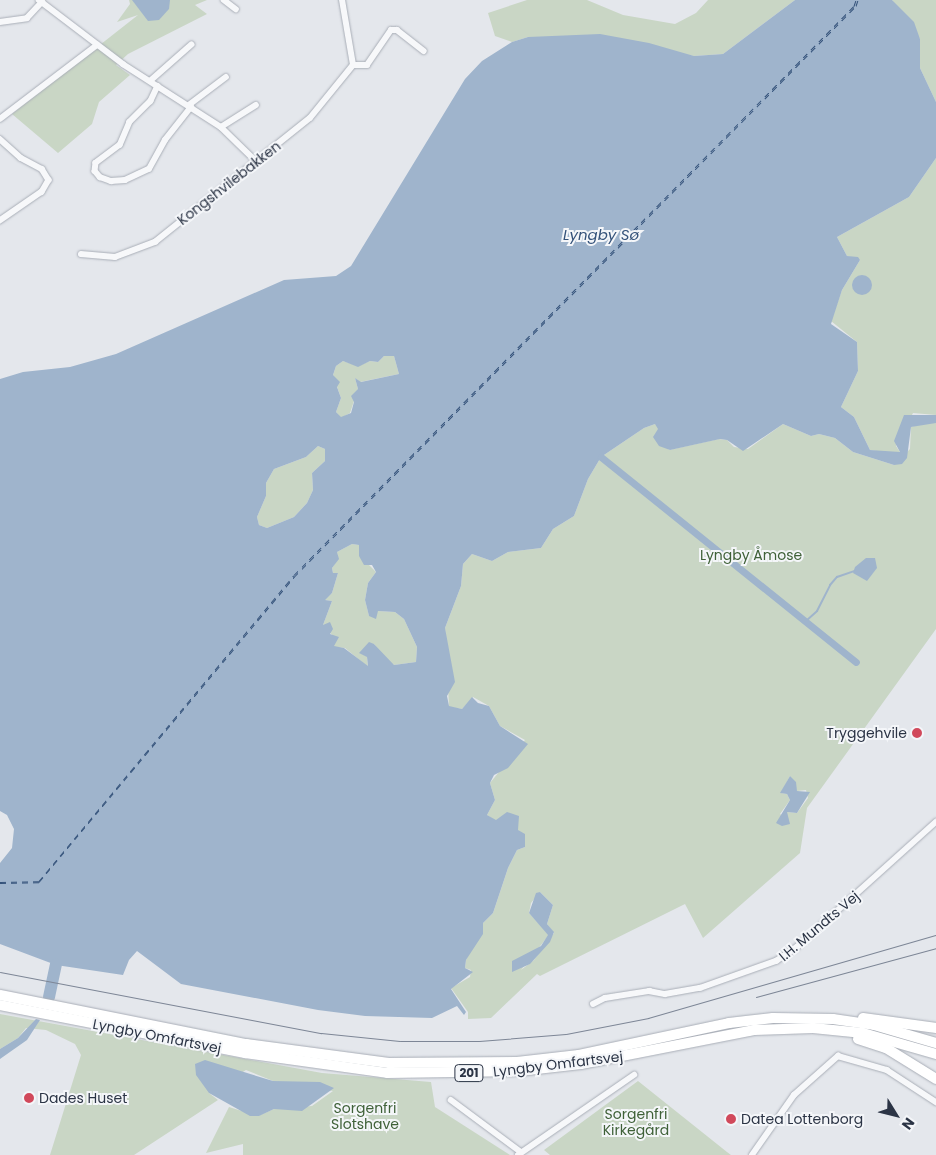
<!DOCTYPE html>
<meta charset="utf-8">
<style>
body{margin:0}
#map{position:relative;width:936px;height:1155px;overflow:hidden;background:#e4e7ec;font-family:Poppins,sans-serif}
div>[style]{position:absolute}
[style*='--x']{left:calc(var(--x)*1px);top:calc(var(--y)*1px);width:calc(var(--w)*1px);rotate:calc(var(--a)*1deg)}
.green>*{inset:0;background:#c9d6c5}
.water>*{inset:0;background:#9fb4cc}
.round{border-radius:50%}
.stream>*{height:2px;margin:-1px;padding:0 1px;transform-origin:1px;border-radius:1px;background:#9fb4cc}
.canal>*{height:7px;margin:-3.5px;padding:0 3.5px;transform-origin:3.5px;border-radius:3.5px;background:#9fb4cc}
.river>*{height:12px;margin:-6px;padding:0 6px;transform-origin:6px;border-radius:6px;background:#9fb4cc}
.ferry>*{height:1px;margin-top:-0.5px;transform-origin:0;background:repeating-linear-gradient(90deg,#34527a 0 6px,transparent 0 11px)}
.roads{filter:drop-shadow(0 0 1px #a9aeb7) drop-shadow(0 0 1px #a9aeb7)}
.street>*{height:5.5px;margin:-2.75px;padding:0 2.75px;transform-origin:2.75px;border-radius:2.75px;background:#f7f8fa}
.highway>*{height:10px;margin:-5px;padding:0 5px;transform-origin:5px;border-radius:5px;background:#fff}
.tram>*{height:1px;margin:-0.5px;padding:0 0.5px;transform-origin:0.5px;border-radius:0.5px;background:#7d8696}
.dots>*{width:14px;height:14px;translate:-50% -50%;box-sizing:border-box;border:2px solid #f4f6f9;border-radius:50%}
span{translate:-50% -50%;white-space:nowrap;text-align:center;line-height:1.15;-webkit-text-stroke:4px #f4f6f9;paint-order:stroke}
.shield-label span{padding:1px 4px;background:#f4f6f9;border:1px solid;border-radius:4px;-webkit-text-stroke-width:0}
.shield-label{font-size:12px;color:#2b3445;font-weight:700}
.street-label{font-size:14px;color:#2b3445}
.park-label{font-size:14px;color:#3f6138}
.poi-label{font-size:14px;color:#2b3445}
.right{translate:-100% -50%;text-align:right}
.left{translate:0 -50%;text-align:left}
.water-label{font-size:15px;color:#34527a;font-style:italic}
.north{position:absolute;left:871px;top:1090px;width:50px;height:50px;-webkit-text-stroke:4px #f4f6f9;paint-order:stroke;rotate:126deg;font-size:14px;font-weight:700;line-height:20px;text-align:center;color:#2b3445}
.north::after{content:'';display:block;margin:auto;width:18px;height:22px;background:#2b3445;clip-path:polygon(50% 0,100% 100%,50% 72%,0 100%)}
</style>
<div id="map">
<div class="green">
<div style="clip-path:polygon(129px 0,207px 0,195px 5px,207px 14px,128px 54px,116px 65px,130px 75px,99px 102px,92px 124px,58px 153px,12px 114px,138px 15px,117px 22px,130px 4px)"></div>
<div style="clip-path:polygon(527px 0,587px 0,623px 15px,675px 24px,696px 13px,708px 0,795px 0,723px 54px,694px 56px,528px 37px,512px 42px,495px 36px,488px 13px)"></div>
<div style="clip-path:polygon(892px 0,936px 0,936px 102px,920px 68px,920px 39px)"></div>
<div style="clip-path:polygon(936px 158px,936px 415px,913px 413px,896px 446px,900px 452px,896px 454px,870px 450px,854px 417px,841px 407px,858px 371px,857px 342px,831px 321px,842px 290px,860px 260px,847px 256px,837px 237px,909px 197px)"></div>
<div style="clip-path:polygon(384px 356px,394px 356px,399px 374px,360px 382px,355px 378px,358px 389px,350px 413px,341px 418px,336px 412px,341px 398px,333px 375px,336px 366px,343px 361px,358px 366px,370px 361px,378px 362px)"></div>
<div style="clip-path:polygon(evenodd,924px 423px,936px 423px,936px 629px,807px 808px,800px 853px,703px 938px,685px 904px,540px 976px,537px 974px,491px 1018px,468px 1019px,468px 1012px,451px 988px,470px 977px,471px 970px,465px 968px,466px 960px,483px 923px,493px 913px,508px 868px,517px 850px,525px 847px,525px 841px,487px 815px,495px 800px,490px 783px,525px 740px,500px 726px,489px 706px,473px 697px,462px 709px,449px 707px,445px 628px,461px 586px,463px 564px,472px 554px,492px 561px,508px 552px,541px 548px,553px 529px,574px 516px,588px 479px,601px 457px,644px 428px,655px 424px,658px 425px,669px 450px,719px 439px,727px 440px,734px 447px,748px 449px,783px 424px,811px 436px,819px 434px,835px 438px,853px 452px,894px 465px,910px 449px,911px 427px,924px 423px,790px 776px,797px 791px,806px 790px,808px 798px,797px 813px,787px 812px,786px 818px,780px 814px,790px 800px,787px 794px,781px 793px,790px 776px,924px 423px,540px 892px,553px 905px,547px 924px,554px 933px,534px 960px,521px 970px,549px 935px,529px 913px,531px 903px,540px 892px)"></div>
<div style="clip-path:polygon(318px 446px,325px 449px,325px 461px,312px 473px,313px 490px,307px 503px,294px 517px,267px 528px,259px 525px,257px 517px,266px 496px,266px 483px,274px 469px,306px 457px)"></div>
<div style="clip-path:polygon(352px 544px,359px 545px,359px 555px,376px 572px,368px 583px,365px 600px,369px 616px,378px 611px,395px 612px,404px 619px,417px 647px,416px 662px,394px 665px,388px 662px,374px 644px,367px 657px,368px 667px,345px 648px,334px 647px,332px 635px,323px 625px,332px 601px,324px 600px,332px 593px,338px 573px,333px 573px,332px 568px,338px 559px,337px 552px)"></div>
<div style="clip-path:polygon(0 1014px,322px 1073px,431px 1082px,435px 1107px,510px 1155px,243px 1155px,243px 1144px,206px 1153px,229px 1107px,258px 1116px,274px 1109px,312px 1106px,333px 1091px,273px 1081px,246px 1070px,209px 1093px,218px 1100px,134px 1155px,50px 1155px,81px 1055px,75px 1044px,46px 1030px,26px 1028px,18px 1038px,0 1049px)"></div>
<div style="clip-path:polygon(638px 1081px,727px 1152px,731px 1155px,550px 1155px,544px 1150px)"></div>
</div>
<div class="water">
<div style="clip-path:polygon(132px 0,170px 0,169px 9px,159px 20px,148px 21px)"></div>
<div style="clip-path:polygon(evenodd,795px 0,892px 0,914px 22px,920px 39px,920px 68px,936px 102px,936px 158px,909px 197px,837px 237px,847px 256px,858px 257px,860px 260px,842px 290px,831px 324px,857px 342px,858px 371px,841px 407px,854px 417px,870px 450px,900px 452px,894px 441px,904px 415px,936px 415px,936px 423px,911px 427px,907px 458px,902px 464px,894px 465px,853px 452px,835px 438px,819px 434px,811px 436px,783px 424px,743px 451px,727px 440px,720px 439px,670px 450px,659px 446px,653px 437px,658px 429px,655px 424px,644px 428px,601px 457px,588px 479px,574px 516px,553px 529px,541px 548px,508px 552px,492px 561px,472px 554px,463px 564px,461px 586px,445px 628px,455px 682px,447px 696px,449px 706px,462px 709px,472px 697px,478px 703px,489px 706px,500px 726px,528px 744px,508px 768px,494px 775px,490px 783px,495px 800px,487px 815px,496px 820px,507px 812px,519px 816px,518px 830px,525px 834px,525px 847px,517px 850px,508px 868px,493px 913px,483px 923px,483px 934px,466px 960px,465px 968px,473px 972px,451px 989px,466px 1012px,464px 1015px,457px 1006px,432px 1018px,365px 1016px,318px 1010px,181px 984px,137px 951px,129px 960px,123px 975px,56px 965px,0 944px,0 863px,12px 848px,14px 829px,7px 815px,0 811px,0 379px,23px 372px,70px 367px,116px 354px,284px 280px,336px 276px,351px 266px,465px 79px,482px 61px,512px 42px,528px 37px,600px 34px,649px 43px,694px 56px,723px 54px,795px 0,384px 356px,394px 356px,399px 374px,361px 382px,355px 378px,358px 389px,351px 396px,354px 402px,351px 413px,341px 417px,336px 412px,341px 398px,337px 387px,340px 382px,333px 375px,336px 366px,343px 361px,358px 367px,370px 361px,378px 362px,384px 356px,795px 0,318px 446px,325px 449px,325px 461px,312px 473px,313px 490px,307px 503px,294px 517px,267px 528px,259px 525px,257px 517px,266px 496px,266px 483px,274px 469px,306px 457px,318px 446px,795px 0,352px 544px,359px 545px,359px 556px,364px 565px,372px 565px,376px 572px,368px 583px,365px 600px,369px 616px,376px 619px,378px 611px,395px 612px,404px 619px,417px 647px,416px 662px,394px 665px,374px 644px,369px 642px,359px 653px,367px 657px,368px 666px,344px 648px,334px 646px,339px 637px,330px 634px,333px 629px,330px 622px,323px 625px,332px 601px,325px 600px,332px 593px,338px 573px,333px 573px,332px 568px,339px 559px,337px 552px,352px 544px)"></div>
<div class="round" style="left:852px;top:275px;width:20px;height:20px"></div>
<div style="clip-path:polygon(866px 558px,875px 558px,877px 568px,867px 581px,853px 573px,855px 567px)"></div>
<div style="clip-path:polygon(790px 776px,796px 782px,797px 791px,810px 792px,797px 813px,787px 812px,790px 824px,782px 826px,776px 823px,790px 800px,787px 794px,780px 793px)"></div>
<div style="clip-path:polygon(540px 892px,553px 905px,547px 924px,554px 932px,550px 942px,530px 964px,512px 972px,512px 961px,541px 946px,548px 935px,529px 913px,536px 893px)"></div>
<div style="clip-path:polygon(36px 1019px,40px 1020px,27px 1040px,0 1059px,0 1049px,18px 1038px)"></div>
<div style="clip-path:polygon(205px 1060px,273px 1081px,320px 1082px,334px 1088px,302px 1111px,274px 1109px,259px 1116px,250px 1116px,209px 1093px,196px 1075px,195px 1064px)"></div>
</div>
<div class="stream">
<div style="--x:806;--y:621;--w:15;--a:-42"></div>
<div style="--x:817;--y:611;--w:29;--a:-63"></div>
<div style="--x:830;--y:585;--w:11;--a:-49"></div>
<div style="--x:837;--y:577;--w:18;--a:-19"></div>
</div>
<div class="canal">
<div style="--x:601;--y:457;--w:327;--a:38.8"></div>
</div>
<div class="river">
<div style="--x:49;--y:997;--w:33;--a:-78"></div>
</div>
<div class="ferry">
<div style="--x:0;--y:882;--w:39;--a:-1"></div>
<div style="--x:39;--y:881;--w:398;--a:-50.2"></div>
<div style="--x:294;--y:575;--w:798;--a:-45.46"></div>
<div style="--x:854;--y:6;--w:6;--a:-72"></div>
<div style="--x:0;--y:883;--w:39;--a:-1"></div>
<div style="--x:39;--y:882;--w:398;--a:-50.1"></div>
<div style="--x:294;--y:577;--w:801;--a:-45.46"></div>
<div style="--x:856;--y:6;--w:6;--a:-72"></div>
</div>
<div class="roads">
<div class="street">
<div style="--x:39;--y:0;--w:106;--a:37.3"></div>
<div style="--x:123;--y:64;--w:117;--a:32.7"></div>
<div style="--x:221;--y:127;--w:49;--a:44.2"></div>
<div style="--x:224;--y:0;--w:15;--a:37"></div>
<div style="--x:0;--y:22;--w:27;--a:-8"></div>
<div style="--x:27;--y:18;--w:22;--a:-47"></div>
<div style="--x:353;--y:65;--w:14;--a:0"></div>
<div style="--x:367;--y:65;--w:42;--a:-55.6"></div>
<div style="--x:391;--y:30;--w:6;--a:0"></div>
<div style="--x:397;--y:30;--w:34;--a:38"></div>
<div style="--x:150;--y:81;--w:55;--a:-41.3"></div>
<div style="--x:158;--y:86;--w:17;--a:115"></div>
<div style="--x:151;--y:101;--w:30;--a:135"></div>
<div style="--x:130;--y:122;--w:25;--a:113"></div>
<div style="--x:120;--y:145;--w:30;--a:143"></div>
<div style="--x:96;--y:163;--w:8;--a:97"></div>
<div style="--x:95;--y:171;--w:8;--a:50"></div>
<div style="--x:100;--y:177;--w:12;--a:20"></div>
<div style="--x:111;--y:181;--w:14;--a:-4"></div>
<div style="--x:125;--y:180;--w:26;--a:-25"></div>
<div style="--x:149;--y:169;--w:33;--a:-61"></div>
<div style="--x:165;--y:140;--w:42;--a:-51.8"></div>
<div style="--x:189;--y:105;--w:46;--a:-37.1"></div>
<div style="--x:0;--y:119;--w:122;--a:-37.3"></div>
<div style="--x:221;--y:127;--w:41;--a:-32.2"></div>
<div style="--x:0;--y:139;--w:28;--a:42"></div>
<div style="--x:21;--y:158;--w:24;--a:28"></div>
<div style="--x:42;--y:169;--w:13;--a:58"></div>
<div style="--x:49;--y:180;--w:14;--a:120"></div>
<div style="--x:42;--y:192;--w:51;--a:145.4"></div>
<div style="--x:81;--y:254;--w:34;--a:5"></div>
<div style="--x:115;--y:257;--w:43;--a:-20.6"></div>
<div style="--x:155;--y:242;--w:198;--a:-38.7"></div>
<div style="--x:310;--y:118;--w:68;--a:-50.9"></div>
<div style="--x:353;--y:65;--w:66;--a:-99.6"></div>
<div style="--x:593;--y:1004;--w:13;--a:-27"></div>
<div style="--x:605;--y:998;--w:45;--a:-9"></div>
<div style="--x:649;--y:991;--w:16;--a:11"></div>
<div style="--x:665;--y:994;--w:36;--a:-10"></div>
<div style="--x:700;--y:988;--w:81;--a:-19.6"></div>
<div style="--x:776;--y:961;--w:25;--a:-34"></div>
<div style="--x:797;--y:947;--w:187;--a:-42"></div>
<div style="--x:451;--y:1100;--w:87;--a:36.6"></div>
<div style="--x:518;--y:1155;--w:141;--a:-34.6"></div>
<div style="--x:752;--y:1155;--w:73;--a:-55"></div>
<div style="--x:794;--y:1095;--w:59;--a:-41.6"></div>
<div style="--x:838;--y:1056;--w:51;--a:15.9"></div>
<div style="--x:887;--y:1070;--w:59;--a:33.1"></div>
</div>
<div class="highway">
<div style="--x:0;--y:995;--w:251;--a:11.3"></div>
<div style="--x:246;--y:1044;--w:144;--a:7.6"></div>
<div style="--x:389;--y:1063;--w:128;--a:-0.4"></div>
<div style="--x:517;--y:1062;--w:62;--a:-6.4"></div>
<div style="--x:579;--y:1055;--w:153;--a:-12"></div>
<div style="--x:729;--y:1023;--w:44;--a:-6.5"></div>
<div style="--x:773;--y:1018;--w:60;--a:1"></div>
<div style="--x:833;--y:1019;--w:41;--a:8.3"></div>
<div style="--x:874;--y:1025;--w:65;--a:16.2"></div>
<div style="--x:0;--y:1005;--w:250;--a:11.1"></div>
<div style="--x:245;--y:1053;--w:143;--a:8"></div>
<div style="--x:387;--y:1073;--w:132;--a:-0.9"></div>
<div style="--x:519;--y:1071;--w:62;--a:-6.4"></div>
<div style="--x:581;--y:1064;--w:176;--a:-11.1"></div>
<div style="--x:754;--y:1030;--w:59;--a:-1.9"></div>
<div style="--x:813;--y:1028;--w:50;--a:5.7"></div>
<div style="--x:863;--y:1033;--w:76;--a:16"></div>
<div style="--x:863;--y:1018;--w:74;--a:7.8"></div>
<div style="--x:858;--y:1039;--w:29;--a:18"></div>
<div style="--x:886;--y:1048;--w:59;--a:31.8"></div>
</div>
</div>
<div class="tram">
<div style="--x:0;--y:972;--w:327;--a:10.8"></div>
<div style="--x:321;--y:1033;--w:79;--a:5.8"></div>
<div style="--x:400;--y:1041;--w:79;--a:0"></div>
<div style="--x:479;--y:1041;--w:87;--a:-4.6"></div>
<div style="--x:566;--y:1034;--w:84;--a:-11"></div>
<div style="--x:648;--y:1018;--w:300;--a:-16.1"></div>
<div style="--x:756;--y:997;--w:187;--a:-15.2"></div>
</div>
<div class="dots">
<div style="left:917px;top:733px;background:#d1495b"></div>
<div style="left:29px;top:1098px;background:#d1495b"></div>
<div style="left:731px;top:1119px;background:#d1495b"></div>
</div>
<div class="shield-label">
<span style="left:469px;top:1073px">201</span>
</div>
<div class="street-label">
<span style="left:229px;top:183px;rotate:-38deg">Kongshvilebakken</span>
<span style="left:819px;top:926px;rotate:-40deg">I.H. Mundts Vej</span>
<span style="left:157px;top:1036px;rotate:11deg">Lyngby Omfartsvej</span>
<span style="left:558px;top:1064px;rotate:-7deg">Lyngby Omfartsvej</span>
</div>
<div class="park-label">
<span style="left:751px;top:555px">Lyngby Åmose</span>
<span style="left:365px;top:1116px">Sorgenfri<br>Slotshave</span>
<span style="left:636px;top:1122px">Sorgenfri<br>Kirkegård</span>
</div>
<div class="poi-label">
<span class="right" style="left:907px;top:733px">Tryggehvile</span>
<span class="left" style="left:39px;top:1098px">Dades Huset</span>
<span class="left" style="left:741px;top:1119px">Datea Lottenborg</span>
</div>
<div class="water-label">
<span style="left:601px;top:235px">Lyngby Sø</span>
</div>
<div class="north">N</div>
</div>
